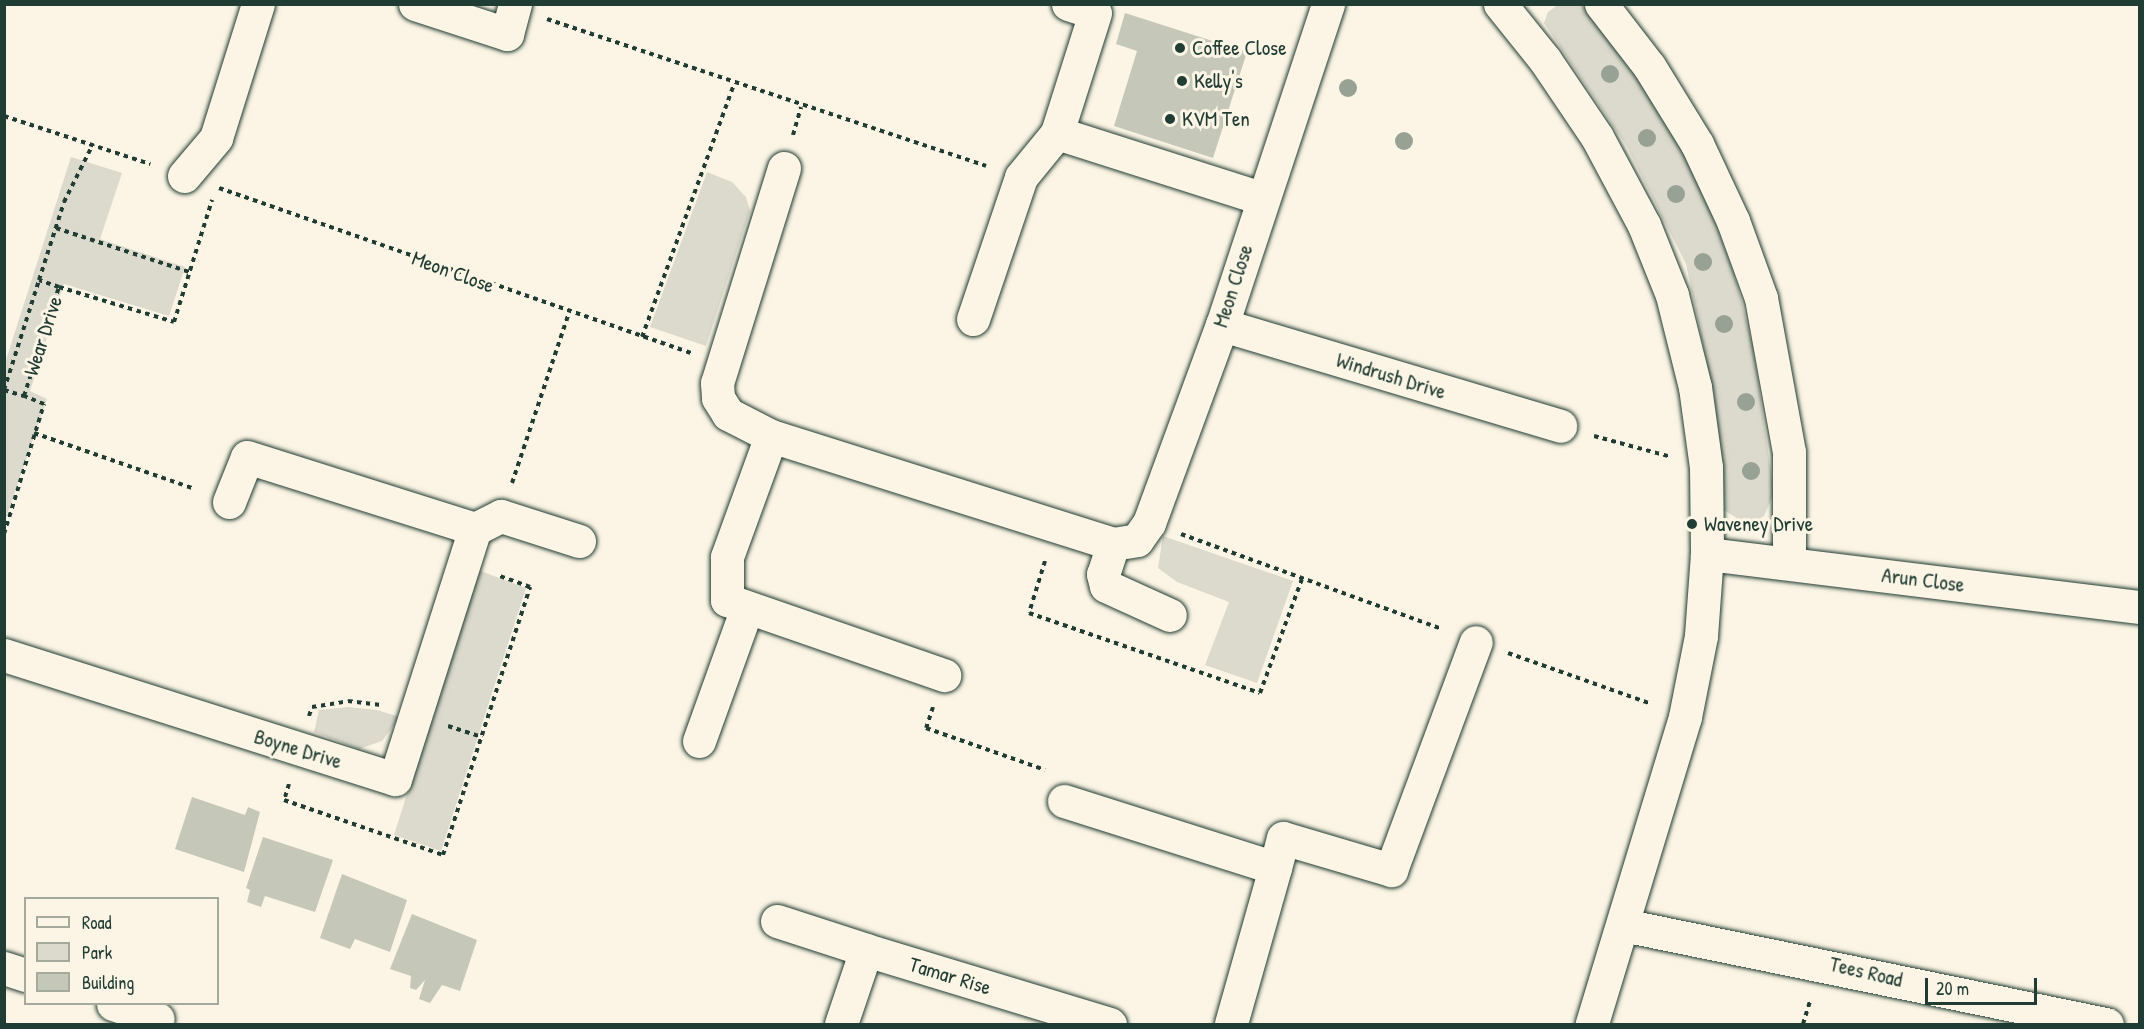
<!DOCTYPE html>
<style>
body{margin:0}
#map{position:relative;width:2144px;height:1029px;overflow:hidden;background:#fcf5e5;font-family:"Patrick Hand",sans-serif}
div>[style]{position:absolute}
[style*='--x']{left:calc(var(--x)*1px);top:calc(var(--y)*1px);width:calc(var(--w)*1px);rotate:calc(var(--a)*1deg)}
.green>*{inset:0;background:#dcdacc}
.building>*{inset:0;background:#c5c7b9}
.path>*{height:4px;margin-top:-2px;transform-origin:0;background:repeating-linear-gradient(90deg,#1f3d34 0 4.5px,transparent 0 9px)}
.roads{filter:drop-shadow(0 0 2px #1f3d34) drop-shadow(0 0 2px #1f3d34)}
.minor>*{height:33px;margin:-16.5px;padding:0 16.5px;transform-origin:16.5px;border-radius:16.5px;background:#fcf5e5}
.trees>*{width:18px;height:18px;margin:-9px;border-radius:50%;background:#97a194}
.dots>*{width:16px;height:16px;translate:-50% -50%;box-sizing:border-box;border:3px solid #fcf5e5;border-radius:50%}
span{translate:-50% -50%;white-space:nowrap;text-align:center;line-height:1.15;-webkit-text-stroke:6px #fcf5e5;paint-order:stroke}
.poi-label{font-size:21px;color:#1f3d34}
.left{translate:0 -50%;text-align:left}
.street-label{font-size:21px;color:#1f3d34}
.frame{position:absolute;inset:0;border:6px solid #1f3d34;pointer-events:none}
.legend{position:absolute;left:24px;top:897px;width:195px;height:108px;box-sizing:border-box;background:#fcf5e5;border:2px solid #a4ab9e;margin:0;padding:8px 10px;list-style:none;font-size:18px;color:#1f3d34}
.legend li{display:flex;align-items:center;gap:12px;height:30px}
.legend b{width:30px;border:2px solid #a4ab9e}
.scale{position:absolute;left:1925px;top:978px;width:112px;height:27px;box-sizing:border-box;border:3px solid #1f3d34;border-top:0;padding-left:8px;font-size:18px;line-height:21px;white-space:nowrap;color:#1f3d34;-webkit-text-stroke:4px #fcf5e5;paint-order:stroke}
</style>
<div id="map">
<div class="green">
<div style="clip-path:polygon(1559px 4px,1582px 5px,1600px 23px,1670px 127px,1705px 196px,1734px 273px,1753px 346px,1774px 493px,1764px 516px,1749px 526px,1724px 510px,1713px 391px,1686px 264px,1626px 145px,1544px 23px,1548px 12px)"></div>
<div style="clip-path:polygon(71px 157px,122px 173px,100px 239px,185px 267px,169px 316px,64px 284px,30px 391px,47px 399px,5px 521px,5px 363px)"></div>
<div style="clip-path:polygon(707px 172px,732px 182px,746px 197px,750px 211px,706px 346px,650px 327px)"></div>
<div style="clip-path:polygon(1163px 536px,1293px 581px,1257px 683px,1205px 665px,1229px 602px,1177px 582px,1158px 568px)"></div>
<div style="clip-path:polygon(478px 570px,526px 588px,441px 851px,394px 835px)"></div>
<div style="clip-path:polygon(348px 707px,377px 710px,400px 717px,382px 741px,359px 749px,314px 732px,319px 710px)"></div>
</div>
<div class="building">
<div style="clip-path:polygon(1125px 13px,1247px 52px,1213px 158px,1114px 126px,1137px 51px,1116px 44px)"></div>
<div style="clip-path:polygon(192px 797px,245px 815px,248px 807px,260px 812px,244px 872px,175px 849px)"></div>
<div style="clip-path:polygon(263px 837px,333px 860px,315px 912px,265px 896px,261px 907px,247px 902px,250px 890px,246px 888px)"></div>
<div style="clip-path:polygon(342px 874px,407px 900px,390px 952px,355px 939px,350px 949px,320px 938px)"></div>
<div style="clip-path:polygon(412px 914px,477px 940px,460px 991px,442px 985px,430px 1003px,419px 999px,425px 980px,416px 990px,410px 988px,411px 976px,390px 969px)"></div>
</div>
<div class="path">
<div style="--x:547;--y:19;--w:463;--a:18.5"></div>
<div style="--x:4;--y:116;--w:154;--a:18.2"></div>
<div style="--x:793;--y:135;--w:29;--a:-74"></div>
<div style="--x:219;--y:188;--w:500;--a:19.27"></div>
<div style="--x:56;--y:228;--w:140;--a:18.3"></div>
<div style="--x:59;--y:287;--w:120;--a:16.9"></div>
<div style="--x:174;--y:322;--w:128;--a:-72.7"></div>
<div style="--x:642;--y:337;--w:269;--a:-70"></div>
<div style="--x:4;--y:390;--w:115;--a:-72.3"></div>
<div style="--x:4;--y:390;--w:21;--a:17"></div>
<div style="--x:34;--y:433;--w:170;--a:19.2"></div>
<div style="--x:1594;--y:436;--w:77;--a:15.1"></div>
<div style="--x:512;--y:483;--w:179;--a:-71.5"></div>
<div style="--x:4;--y:534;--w:136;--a:-72.9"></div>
<div style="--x:44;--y:404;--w:22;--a:-158"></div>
<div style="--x:24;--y:396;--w:114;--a:-72.2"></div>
<div style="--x:59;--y:287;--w:21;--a:-161"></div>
<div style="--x:39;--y:280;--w:82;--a:-72.2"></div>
<div style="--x:64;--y:202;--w:65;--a:-63.4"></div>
<div style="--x:1181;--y:534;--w:278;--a:20"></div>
<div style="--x:1045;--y:561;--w:54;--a:107.1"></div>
<div style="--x:1029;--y:613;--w:244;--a:19.1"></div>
<div style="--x:1260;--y:693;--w:125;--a:-69.8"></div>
<div style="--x:1508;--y:653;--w:152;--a:19.6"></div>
<div style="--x:933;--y:707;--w:22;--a:108"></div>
<div style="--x:926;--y:728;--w:126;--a:19.4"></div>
<div style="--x:309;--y:716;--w:9;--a:-72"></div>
<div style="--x:312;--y:707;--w:36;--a:-9"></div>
<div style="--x:348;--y:701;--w:33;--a:7"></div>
<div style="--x:448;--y:726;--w:36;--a:18"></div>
<div style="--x:289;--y:784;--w:17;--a:107"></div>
<div style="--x:284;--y:800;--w:168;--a:19.1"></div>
<div style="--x:443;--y:855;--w:282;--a:-72"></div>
<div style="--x:530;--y:587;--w:35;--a:-160"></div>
<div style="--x:1803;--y:1024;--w:24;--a:-73"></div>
</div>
<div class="roads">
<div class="minor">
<div style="--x:415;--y:4;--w:97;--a:18.1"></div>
<div style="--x:507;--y:34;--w:31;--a:-75"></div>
<div style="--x:1068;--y:4;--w:28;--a:18"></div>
<div style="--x:1095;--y:13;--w:126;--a:107.6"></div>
<div style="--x:1057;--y:133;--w:214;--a:17.7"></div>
<div style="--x:1500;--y:4;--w:72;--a:51.2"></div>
<div style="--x:1545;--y:60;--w:93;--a:56"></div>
<div style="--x:1597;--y:137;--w:100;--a:61.9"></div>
<div style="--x:1644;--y:225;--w:75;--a:68.2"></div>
<div style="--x:1672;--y:295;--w:95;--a:76"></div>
<div style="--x:1695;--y:387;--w:81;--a:82.2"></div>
<div style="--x:1706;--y:467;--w:87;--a:89.3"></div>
<div style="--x:1707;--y:554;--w:82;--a:94.2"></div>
<div style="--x:1701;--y:636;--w:83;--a:101.2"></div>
<div style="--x:1685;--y:717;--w:321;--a:106.9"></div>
<div style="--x:1601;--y:4;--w:78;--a:52.3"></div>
<div style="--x:1649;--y:66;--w:92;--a:58.4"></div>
<div style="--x:1697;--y:144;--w:85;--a:64.9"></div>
<div style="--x:1733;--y:221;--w:82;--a:70"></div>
<div style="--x:1761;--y:298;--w:157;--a:79.7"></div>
<div style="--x:1789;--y:452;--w:111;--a:90"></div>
<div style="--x:784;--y:168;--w:225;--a:107.3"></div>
<div style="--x:717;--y:383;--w:15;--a:86"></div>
<div style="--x:718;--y:398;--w:19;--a:58"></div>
<div style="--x:728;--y:414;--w:48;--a:27.1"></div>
<div style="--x:771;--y:436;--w:359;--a:17.5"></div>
<div style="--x:1113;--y:544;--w:24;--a:-9"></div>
<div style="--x:1137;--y:540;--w:21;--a:-55"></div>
<div style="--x:1149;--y:523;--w:211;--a:-69.8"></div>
<div style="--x:1222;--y:325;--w:338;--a:-71.7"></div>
<div style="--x:184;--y:176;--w:50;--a:-49.9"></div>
<div style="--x:216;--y:138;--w:140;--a:-72.6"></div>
<div style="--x:973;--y:319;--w:150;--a:-71.3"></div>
<div style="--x:1021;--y:177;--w:57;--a:-50.7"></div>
<div style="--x:1222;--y:325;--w:353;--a:16.6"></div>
<div style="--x:771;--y:436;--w:129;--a:110"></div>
<div style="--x:727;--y:557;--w:43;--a:90"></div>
<div style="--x:727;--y:600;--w:230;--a:19.1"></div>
<div style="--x:229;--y:502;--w:48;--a:-68.2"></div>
<div style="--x:247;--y:457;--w:239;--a:17.5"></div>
<div style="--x:475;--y:529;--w:29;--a:-27"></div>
<div style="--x:501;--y:516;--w:82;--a:17.8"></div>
<div style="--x:1113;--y:544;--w:32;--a:108"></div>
<div style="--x:1103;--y:574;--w:12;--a:76"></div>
<div style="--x:1106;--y:586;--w:70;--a:24.4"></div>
<div style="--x:1707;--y:554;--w:436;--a:7"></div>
<div style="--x:4;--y:655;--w:410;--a:17.6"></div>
<div style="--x:395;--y:779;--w:262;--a:-72.3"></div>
<div style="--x:699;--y:741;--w:141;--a:-70.2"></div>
<div style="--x:1064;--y:801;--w:221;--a:17.6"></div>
<div style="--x:1275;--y:868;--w:162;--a:105.8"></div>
<div style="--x:1275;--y:868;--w:31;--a:-75"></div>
<div style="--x:1283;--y:838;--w:113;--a:16.5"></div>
<div style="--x:1391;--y:870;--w:243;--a:-69.6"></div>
<div style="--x:777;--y:921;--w:94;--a:18"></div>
<div style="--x:1623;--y:925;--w:494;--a:11.6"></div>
<div style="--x:4;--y:968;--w:23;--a:18"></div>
<div style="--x:113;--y:1004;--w:47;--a:18.4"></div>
<div style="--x:841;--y:1024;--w:78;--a:-71.3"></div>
<div style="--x:866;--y:950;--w:255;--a:16.9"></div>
</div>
</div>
<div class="trees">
<div style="left:1610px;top:74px"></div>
<div style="left:1348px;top:88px"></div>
<div style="left:1647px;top:138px"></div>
<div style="left:1404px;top:141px"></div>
<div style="left:1676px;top:194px"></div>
<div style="left:1703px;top:262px"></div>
<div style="left:1724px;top:324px"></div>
<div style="left:1746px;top:402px"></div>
<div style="left:1751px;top:471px"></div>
</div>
<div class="dots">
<div style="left:1180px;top:48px;background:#1f3d34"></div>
<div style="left:1182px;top:81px;background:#1f3d34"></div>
<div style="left:1170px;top:119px;background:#1f3d34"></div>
<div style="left:1692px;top:524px;background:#1f3d34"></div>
</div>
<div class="poi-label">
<span class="left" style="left:1192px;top:48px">Coffee Close</span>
<span class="left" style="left:1194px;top:81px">Kelly's</span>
<span class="left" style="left:1182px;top:119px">KVM Ten</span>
<span class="left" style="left:1704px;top:524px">Waveney Drive</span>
</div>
<div class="street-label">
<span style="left:453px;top:272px;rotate:20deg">Meon Close</span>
<span style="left:1233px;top:286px;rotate:-72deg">Meon Close</span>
<span style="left:43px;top:336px;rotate:-72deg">Wear Drive</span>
<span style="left:1391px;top:376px;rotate:17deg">Windrush Drive</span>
<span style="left:1923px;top:580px;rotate:7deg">Arun Close</span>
<span style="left:298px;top:749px;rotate:17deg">Boyne Drive</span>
<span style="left:1866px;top:972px;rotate:13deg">Tees Road</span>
<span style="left:950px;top:976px;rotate:17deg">Tamar Rise</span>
</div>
<div class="frame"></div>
<ul class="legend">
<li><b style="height:8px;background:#fcf5e5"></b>Road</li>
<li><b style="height:16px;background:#dcdacc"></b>Park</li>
<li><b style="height:16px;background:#c5c7b9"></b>Building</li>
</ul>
<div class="scale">20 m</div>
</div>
